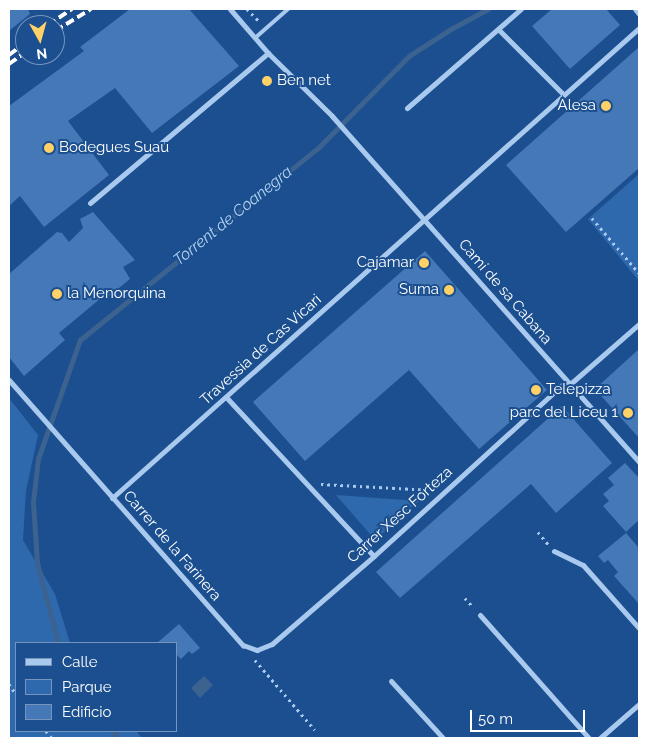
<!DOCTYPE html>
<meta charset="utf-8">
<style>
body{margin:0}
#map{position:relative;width:648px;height:747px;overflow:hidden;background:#1b4f8f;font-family:Raleway,sans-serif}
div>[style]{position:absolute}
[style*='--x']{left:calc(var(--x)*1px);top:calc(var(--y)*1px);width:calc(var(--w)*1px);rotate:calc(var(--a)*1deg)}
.green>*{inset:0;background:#2e69ad}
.water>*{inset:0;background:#3c6290}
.stream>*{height:4.5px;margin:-2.25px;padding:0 2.25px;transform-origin:2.25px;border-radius:2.25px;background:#3c6290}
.building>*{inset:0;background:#4478b7}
.path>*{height:2.5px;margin-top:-1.25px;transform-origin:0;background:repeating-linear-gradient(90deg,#a9c9ee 0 2.5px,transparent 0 6.5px)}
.lane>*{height:4px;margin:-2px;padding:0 2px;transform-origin:2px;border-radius:2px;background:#a9c9ee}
.street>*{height:5px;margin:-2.5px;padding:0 2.5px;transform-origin:2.5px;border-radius:2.5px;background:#a9c9ee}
.rail>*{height:4px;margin-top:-2px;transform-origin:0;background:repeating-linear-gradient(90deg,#fff 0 9px,transparent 0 13px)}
.dots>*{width:14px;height:14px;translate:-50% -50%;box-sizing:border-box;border:2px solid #1b4f8f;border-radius:50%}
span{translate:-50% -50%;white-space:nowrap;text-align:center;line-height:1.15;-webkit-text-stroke:4px #1b4f8f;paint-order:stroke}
.poi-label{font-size:15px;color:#fff}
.left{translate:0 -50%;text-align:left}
.right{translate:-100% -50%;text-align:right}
.street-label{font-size:15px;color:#fff}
.water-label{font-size:16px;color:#b5d3f5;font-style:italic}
.frame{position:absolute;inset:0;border:10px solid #fff;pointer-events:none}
.legend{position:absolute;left:15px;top:642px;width:162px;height:90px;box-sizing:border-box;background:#1b4f8f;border:1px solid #7695bc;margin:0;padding:6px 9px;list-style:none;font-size:15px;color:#fff}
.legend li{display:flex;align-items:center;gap:10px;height:25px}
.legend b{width:25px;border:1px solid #7695bc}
.north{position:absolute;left:15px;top:15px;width:50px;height:50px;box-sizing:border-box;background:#1b4f8f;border:1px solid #7695bc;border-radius:50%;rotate:173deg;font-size:14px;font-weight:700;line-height:20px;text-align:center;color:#fff}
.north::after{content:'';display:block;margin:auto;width:18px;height:22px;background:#ffd166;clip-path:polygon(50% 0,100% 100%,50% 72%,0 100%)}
.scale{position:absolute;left:470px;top:710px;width:115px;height:22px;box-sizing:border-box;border:2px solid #fff;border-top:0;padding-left:6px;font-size:15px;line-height:18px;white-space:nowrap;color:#fff;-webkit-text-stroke:4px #1b4f8f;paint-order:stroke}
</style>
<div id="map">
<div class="green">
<div style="clip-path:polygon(639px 174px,639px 281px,588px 219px)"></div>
<div style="clip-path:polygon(9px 398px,38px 435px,26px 491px,23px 540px,55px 594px,70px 643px,16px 643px,16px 731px,136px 731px,142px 738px,9px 738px)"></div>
<div style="clip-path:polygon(336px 495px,419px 501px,375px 540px)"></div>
</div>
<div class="water">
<div style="clip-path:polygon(204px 676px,213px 685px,200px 698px,191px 688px)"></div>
</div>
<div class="stream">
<div style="--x:58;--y:643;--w:83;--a:-104.7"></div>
<div style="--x:37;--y:563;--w:61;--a:-93.8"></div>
<div style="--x:33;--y:502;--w:43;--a:-83.4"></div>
<div style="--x:38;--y:459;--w:126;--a:-70.6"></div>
<div style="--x:80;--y:340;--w:309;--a:-38.9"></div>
<div style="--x:320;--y:146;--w:127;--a:-45.3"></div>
<div style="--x:409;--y:56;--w:50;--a:-32.7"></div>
<div style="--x:451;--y:29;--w:42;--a:-28.4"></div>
<div style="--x:113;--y:731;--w:9;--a:54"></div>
</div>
<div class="building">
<div style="clip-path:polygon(9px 9px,28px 9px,30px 14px,9px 31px)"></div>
<div style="clip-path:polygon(130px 9px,189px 9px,239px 66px,152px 133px,115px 88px,68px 121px,109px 175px,44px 227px,20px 196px,9px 206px,9px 106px,84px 51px,80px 47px)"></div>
<div style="clip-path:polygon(552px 9px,606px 9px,620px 25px,570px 69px,532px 26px)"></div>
<div style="clip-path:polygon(639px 47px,639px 168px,566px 232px,506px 165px)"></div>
<div style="clip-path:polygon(93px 212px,135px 260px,123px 267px,130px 279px,109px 296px,107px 293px,59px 333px,65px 340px,24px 376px,9px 357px,9px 274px,57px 232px,62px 233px,69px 242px,83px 228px,80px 219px)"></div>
<div style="clip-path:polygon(425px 251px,547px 390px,479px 449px,409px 370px,305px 461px,253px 402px)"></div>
<div style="clip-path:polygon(639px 349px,639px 438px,595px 389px)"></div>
<div style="clip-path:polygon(562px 406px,612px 463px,556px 513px,531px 484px,400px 598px,376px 572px)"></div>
<div style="clip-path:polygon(625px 463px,639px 478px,639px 520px,626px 532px,603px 506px,609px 501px,603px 494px,614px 485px,608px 478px)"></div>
<div style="clip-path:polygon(626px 533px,639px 548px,639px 604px,614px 576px,618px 572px,608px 560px,604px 563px,598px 556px)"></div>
<div style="clip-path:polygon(179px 624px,200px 648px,192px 654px,189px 651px,181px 659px,176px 654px,176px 643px,157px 643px)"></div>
</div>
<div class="path">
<div style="--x:247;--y:9;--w:18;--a:45"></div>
<div style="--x:592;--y:218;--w:72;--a:49.5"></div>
<div style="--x:321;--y:484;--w:112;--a:3.1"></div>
<div style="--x:538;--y:532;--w:16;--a:50"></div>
<div style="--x:465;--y:598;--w:13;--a:48"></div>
<div style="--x:255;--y:660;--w:92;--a:49.4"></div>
<div style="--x:9;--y:684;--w:12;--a:55"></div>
<div style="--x:46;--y:731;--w:9;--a:49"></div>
</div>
<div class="lane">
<div style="--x:255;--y:38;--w:44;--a:-41.3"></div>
</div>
<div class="street">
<div style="--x:230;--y:9;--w:58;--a:49.2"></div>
<div style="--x:268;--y:53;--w:90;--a:44.5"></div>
<div style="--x:332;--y:116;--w:463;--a:48.4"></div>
<div style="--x:635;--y:9;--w:6;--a:51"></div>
<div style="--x:498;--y:29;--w:93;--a:45"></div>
<div style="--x:407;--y:108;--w:151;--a:-41"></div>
<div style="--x:90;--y:203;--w:233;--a:-40.1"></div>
<div style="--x:9;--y:380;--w:354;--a:48.6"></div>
<div style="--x:243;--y:645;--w:15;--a:20"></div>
<div style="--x:257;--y:650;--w:16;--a:-22"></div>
<div style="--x:272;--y:644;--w:135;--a:-40.8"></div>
<div style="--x:374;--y:556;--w:260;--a:-42.3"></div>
<div style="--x:569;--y:385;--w:93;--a:-41.1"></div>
<div style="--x:226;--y:397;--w:217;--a:47.1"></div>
<div style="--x:112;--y:498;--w:706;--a:-41.73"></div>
<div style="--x:554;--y:551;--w:32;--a:26"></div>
<div style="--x:583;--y:565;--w:84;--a:48.4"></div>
<div style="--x:480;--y:615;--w:164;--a:48.5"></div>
<div style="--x:391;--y:681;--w:77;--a:47.6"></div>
<div style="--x:600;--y:738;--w:52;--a:-41.1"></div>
</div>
<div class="rail">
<div style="--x:48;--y:25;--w:29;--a:-34"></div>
<div style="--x:55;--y:31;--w:42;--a:-31.4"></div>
<div style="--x:9;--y:55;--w:20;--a:-37"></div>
<div style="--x:9;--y:64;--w:17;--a:-36"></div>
</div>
<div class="dots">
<div style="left:267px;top:81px;background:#ffd166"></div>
<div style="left:606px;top:106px;background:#ffd166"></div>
<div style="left:49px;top:148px;background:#ffd166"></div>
<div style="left:424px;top:263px;background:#ffd166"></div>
<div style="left:449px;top:290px;background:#ffd166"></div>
<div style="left:57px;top:294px;background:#ffd166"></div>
<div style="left:536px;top:390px;background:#ffd166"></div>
<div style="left:628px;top:413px;background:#ffd166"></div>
</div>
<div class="poi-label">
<span class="left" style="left:277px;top:81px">Ben net</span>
<span class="right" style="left:596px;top:106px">Alesa</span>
<span class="left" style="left:59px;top:148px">Bodegues Suau</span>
<span class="right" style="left:414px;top:263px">Cajamar</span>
<span class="right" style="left:439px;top:290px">Suma</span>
<span class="left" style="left:67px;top:294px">la Menorquina</span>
<span class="left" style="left:546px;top:390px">Telepizza</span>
<span class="right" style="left:618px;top:413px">parc del Liceu 1</span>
</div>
<div class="street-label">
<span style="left:505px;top:292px;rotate:49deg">Camí de sa Cabana</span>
<span style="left:261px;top:350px;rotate:-42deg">Travessia de Cas Vicari</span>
<span style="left:400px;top:515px;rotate:-42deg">Carrer Xesc Forteza</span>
<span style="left:172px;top:546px;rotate:49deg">Carrer de la Farinera</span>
</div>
<div class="water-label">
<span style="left:233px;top:216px;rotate:-39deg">Torrent de Coanegra</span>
</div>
<div class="frame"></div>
<ul class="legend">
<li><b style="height:6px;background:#a9c9ee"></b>Calle</li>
<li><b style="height:14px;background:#2e69ad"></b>Parque</li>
<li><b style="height:14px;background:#4478b7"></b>Edificio</li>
</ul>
<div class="north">N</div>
<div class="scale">50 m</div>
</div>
